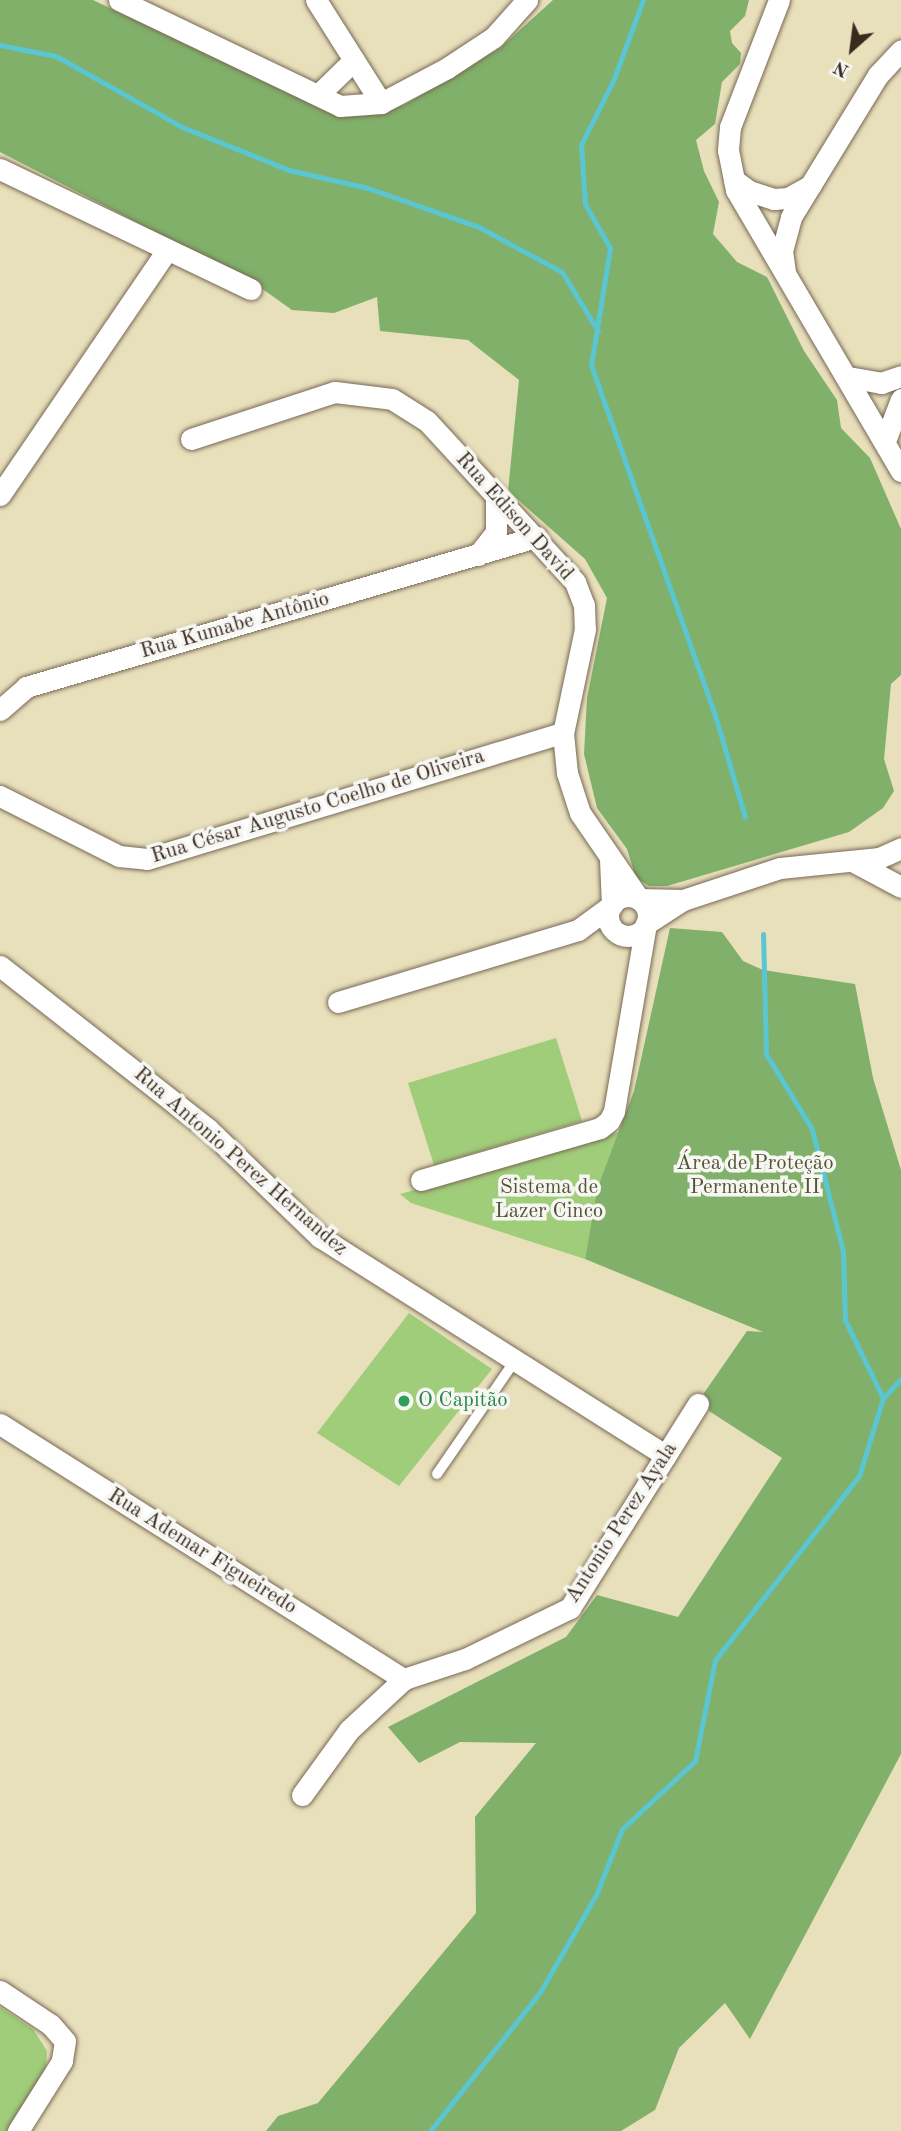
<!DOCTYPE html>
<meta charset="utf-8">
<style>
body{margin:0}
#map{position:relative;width:901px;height:2131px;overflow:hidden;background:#e8dfbb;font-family:"Old Standard TT",serif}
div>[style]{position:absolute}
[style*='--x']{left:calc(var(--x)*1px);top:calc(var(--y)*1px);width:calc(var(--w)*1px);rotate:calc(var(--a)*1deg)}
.green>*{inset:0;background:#a0cd7a}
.forest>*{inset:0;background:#80b06a}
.stream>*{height:5px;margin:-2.5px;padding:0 2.5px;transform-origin:2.5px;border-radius:2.5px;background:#5ac6d2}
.roads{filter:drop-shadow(0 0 2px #786955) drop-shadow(0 0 2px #786955)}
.service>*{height:10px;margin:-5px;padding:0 5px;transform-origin:5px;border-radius:5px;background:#fff}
.minor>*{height:21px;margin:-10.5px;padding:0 10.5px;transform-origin:10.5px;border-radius:10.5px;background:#fff}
.minor>.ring{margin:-10.5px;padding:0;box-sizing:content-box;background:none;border:21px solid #fff;border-radius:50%}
.dots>*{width:19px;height:19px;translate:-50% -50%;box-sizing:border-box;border:4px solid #f6f6f2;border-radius:50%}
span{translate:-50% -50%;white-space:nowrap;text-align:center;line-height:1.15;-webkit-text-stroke:7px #f6f6f2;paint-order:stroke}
.street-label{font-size:21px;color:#3b2a1e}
.park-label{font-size:21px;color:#545335}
.leisure-label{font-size:21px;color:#27864d}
.left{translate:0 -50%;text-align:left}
.north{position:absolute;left:817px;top:14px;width:70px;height:70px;-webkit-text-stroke:5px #f6f6f2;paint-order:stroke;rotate:208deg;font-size:19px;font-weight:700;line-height:28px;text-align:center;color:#3b2a1e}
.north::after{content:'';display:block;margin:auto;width:24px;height:32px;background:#3b2a1e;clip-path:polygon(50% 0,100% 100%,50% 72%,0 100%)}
</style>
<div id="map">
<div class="green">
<div style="clip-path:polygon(556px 1038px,582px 1121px,434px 1165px,408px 1083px)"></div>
<div style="clip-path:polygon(619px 1132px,597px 1189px,585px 1259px,411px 1203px,400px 1194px)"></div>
<div style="clip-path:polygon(409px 1313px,492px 1369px,399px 1486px,317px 1433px)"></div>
<div style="clip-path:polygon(0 2007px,33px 2029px,47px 2051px,46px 2069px,7px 2131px,0 2131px)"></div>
</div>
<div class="forest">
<div style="clip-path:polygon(0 0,93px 0,302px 99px,342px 115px,365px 116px,404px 105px,500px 48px,553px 0,749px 0,745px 16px,730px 31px,732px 43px,741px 53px,740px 64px,722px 82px,715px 124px,696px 140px,704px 171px,719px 202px,713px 234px,737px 262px,767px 277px,804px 351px,837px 400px,841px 428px,870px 458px,901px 529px,901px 675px,891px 684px,884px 759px,894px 791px,883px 808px,849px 832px,667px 886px,649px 886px,636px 878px,627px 849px,597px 808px,584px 754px,587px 698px,607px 598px,585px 559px,508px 491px,519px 380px,468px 340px,380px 331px,377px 297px,334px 313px,292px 310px,251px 281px,0 152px)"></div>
<div style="clip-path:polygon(670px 928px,722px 932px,743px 961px,763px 970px,855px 984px,873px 1078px,901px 1170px,901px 1754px,750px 2039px,725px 2003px,679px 2048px,655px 2110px,621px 2131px,266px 2131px,278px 2116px,318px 2103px,476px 1913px,475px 1817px,536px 1743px,460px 1742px,419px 1763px,388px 1727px,566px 1637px,597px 1595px,678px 1617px,782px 1458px,709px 1411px,704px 1393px,747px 1331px,763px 1332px,585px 1259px,597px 1189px,634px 1091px)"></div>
</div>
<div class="stream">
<div style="--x:643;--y:0;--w:86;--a:110.3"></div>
<div style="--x:613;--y:81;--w:72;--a:116.6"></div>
<div style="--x:581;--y:145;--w:59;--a:86.1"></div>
<div style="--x:585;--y:204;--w:51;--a:60.4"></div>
<div style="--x:610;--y:248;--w:119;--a:99.2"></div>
<div style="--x:591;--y:365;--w:371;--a:70.5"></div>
<div style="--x:715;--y:715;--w:106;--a:73.6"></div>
<div style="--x:0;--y:45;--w:57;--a:11.1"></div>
<div style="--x:56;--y:56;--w:145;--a:29.4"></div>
<div style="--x:182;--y:127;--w:115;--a:21.9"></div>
<div style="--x:289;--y:170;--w:81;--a:12.8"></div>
<div style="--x:368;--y:188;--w:118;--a:19.4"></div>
<div style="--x:479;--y:227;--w:94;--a:28.5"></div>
<div style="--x:562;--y:272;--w:69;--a:58.6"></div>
<div style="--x:883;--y:1398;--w:26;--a:-47"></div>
<div style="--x:430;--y:2131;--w:177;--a:-51.6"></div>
<div style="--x:540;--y:1992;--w:112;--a:-60"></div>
<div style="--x:596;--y:1895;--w:71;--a:-68.5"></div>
<div style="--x:622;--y:1829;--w:100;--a:-43"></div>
<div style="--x:695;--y:1761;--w:103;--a:-78.8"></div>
<div style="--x:715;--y:1660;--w:234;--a:-52"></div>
<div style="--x:859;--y:1476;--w:82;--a:-72.9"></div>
<div style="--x:883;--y:1398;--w:87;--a:-116"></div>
<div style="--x:845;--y:1320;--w:69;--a:-91.7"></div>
<div style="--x:843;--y:1251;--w:126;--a:-104.3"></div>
<div style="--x:812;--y:1129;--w:88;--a:-121.5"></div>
<div style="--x:766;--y:1054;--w:120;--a:-91.4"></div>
</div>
<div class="roads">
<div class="service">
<div style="--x:437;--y:1474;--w:136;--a:-55.5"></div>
</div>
<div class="minor">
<div style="--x:119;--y:0;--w:245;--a:25.6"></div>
<div style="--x:340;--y:106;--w:41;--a:-4.2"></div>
<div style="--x:381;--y:103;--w:75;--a:-27.9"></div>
<div style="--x:447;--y:68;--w:56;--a:-33.4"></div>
<div style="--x:494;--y:37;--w:50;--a:-48.3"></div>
<div style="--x:316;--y:0;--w:122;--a:57.7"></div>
<div style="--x:779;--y:0;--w:136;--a:111.1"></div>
<div style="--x:730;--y:127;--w:23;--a:95"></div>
<div style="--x:728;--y:150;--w:41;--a:78.7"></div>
<div style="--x:736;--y:190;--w:326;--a:59.6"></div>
<div style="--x:318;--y:95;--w:50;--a:-44.2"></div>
<div style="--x:0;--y:169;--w:278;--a:25.6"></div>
<div style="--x:734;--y:180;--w:19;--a:36"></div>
<div style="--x:749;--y:191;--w:26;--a:18"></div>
<div style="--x:774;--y:199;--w:14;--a:-4"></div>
<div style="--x:788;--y:198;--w:26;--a:-29"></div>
<div style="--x:785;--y:272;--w:21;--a:-98"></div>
<div style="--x:782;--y:251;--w:35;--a:-75"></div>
<div style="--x:791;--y:217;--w:167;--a:-58.5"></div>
<div style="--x:878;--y:75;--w:34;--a:-47"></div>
<div style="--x:848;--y:377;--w:34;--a:10"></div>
<div style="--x:881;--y:383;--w:21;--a:-19"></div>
<div style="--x:191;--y:439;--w:151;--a:-18.1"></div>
<div style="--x:335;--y:392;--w:57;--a:7"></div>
<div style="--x:392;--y:399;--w:41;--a:32.2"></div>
<div style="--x:427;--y:421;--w:219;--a:47.4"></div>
<div style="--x:575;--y:582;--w:25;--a:69"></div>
<div style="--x:584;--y:605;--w:24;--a:88"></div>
<div style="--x:585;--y:629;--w:106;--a:101.9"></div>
<div style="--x:563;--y:733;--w:40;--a:84.3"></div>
<div style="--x:567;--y:773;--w:42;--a:72"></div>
<div style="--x:580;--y:813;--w:104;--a:55.5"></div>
<div style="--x:639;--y:899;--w:44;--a:1.3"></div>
<div style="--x:885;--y:441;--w:45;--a:-69.1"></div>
<div style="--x:0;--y:495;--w:294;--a:-55.7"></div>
<div style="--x:478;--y:555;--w:29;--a:-52"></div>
<div style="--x:496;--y:532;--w:33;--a:-90"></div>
<div style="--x:0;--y:710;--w:35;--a:-41"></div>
<div style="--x:26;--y:687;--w:532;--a:-16.39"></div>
<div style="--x:0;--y:796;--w:133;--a:26.8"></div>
<div style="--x:119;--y:856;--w:28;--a:6"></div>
<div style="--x:147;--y:859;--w:435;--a:-16.9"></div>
<div style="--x:854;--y:862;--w:53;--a:28"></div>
<div class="ring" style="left:608px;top:896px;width:19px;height:19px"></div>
<div style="--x:0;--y:966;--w:264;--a:38.1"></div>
<div style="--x:208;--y:1129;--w:156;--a:44"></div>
<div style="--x:320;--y:1237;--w:409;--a:32.3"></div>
<div style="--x:338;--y:1002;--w:251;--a:-16.7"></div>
<div style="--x:578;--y:930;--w:42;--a:-36.3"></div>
<div style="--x:612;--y:905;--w:46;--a:-92.5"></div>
<div style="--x:421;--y:1180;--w:186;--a:-16.2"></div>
<div style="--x:600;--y:1128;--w:11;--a:-38"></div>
<div style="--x:609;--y:1121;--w:11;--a:-63"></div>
<div style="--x:614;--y:1111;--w:190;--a:-80.3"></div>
<div style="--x:646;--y:924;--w:44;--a:-33"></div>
<div style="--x:683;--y:900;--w:102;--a:-18.3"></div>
<div style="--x:780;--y:868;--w:100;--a:-5.8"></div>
<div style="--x:879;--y:858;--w:24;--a:-24"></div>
<div style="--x:0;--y:1424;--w:478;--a:32.3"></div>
<div style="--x:302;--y:1795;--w:80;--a:-54.1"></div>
<div style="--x:349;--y:1730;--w:75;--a:-42.8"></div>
<div style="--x:404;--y:1679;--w:64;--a:-18.2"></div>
<div style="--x:465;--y:1659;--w:117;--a:-25.9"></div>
<div style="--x:570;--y:1608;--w:241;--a:-57.9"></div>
<div style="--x:0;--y:1991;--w:61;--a:33.7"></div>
<div style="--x:51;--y:2025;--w:21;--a:49"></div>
<div style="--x:65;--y:2041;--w:20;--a:99"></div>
<div style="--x:62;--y:2061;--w:83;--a:122.2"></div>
</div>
</div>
<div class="dots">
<div style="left:404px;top:1401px;background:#2e9e5b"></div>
</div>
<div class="street-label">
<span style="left:514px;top:517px;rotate:48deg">Rua Edison David</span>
<span style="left:235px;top:626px;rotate:-16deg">Rua Kumabe Antônio</span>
<span style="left:318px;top:807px;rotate:-17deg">Rua César Augusto Coelho de Oliveira</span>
<span style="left:240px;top:1162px;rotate:41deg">Rua Antonio Perez Hernandez</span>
<span style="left:622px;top:1523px;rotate:-57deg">Antonio Perez Ayala</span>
<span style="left:202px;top:1552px;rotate:32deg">Rua Ademar Figueiredo</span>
</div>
<div class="park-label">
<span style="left:755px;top:1176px">Área de Proteção<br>Permanente II</span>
<span style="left:549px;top:1200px">Sistema de<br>Lazer Cinco</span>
</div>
<div class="leisure-label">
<span class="left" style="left:418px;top:1401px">O Capitão</span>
</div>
<div class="north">N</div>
</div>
